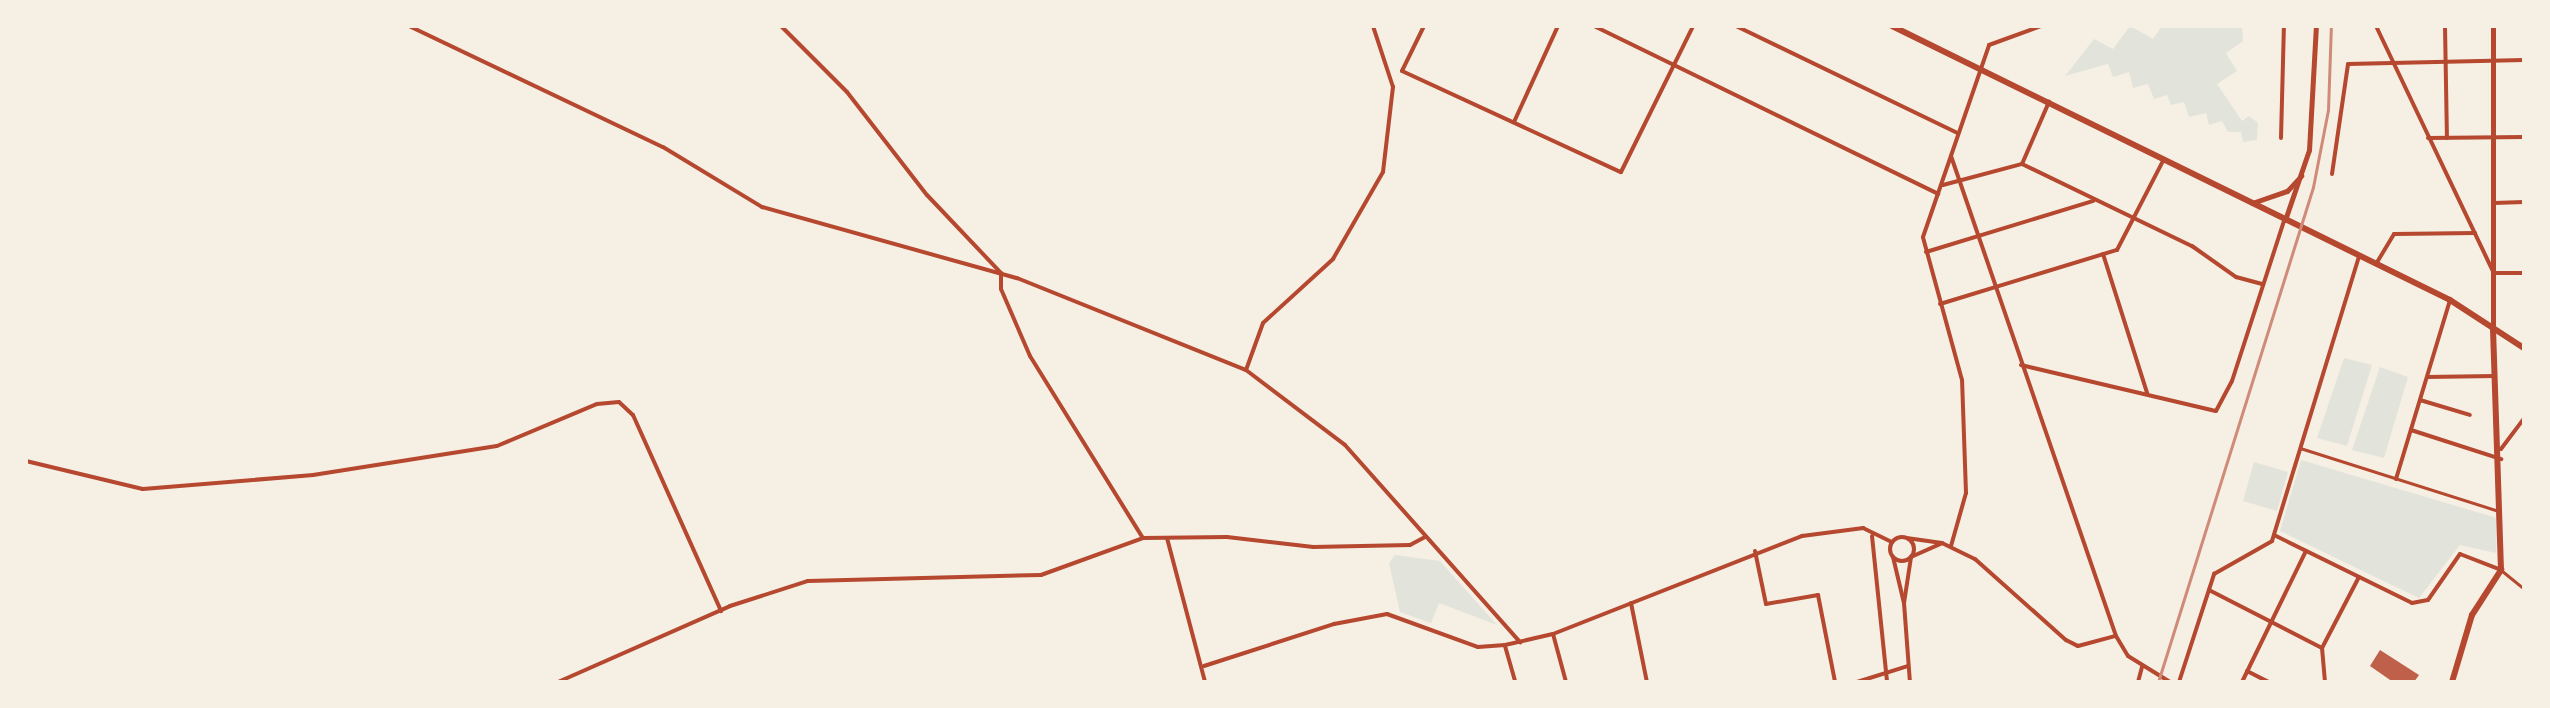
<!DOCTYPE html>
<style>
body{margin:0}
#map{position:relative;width:2550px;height:708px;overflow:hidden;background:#f6efe4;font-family:"Sofia Sans Condensed",sans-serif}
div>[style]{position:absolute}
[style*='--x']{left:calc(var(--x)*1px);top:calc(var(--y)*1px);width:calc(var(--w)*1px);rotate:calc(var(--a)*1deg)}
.green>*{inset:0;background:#e2e4dc}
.building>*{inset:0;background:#bf614a}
.pedestrian>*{height:3px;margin:-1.5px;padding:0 1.5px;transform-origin:1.5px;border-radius:1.5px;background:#b5482f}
.minor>*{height:4px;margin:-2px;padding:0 2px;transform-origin:2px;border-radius:2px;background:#b5482f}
.minor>.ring{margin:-2px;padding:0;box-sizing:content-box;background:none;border:4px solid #b5482f;border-radius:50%}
.tertiary>*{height:5px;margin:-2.5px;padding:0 2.5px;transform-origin:2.5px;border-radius:2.5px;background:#b5482f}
.secondary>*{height:6px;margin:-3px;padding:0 3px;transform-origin:3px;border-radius:3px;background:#b5482f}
.rail>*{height:3px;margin:-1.5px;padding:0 1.5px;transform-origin:1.5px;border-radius:1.5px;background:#cf8b77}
span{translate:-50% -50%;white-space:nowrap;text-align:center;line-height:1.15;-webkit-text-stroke:6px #f6efe4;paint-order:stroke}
.frame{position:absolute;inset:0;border:28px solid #f6efe4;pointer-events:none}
</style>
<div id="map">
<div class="green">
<div style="clip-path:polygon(2130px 26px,2153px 39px,2162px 26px,2242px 26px,2243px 41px,2226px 53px,2237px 71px,2217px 84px,2242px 121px,2249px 116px,2258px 123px,2257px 140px,2243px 142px,2241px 132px,2228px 132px,2222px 121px,2209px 125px,2206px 113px,2189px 117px,2184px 102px,2171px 105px,2167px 95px,2154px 99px,2148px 84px,2133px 88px,2129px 72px,2113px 77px,2108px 64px,2065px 76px,2094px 39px,2113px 49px)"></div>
<div style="clip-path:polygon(2344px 358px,2372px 365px,2347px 446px,2317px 438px)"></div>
<div style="clip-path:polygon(2380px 367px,2408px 377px,2384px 458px,2352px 450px)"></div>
<div style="clip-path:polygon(2301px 460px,2497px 518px,2496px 553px,2460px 545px,2419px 598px,2280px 531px)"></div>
<div style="clip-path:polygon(2254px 462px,2288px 472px,2277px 511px,2243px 501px)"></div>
<div style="clip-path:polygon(1395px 555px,1440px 561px,1497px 625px,1439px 603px,1431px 623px,1400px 612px,1389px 563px)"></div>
</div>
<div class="building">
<div style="clip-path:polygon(2380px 650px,2419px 675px,2414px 682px,2393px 682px,2370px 666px)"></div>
</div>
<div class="pedestrian">
<div style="--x:2300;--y:448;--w:209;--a:17.6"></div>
<div style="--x:2502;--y:571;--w:28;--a:39"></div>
</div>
<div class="minor">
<div style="--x:409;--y:26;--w:281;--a:25.5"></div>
<div style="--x:663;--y:147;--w:116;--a:31.2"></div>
<div style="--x:762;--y:207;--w:265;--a:15.6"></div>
<div style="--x:1017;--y:278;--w:247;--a:21.9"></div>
<div style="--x:1246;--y:370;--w:124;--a:37.1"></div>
<div style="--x:1345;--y:445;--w:264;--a:48.4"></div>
<div style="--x:781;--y:26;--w:93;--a:45"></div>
<div style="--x:847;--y:92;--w:130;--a:52.2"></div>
<div style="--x:927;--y:195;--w:108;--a:46.5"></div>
<div style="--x:1001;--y:273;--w:16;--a:90"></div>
<div style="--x:1001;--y:289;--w:73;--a:66.6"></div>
<div style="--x:1030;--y:356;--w:214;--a:58.2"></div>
<div style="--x:1424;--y:26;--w:50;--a:116.1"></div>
<div style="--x:1402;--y:71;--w:241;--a:24.8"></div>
<div style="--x:1621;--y:172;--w:163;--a:-63.7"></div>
<div style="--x:1594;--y:26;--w:383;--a:26"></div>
<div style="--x:1736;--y:26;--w:246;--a:25.8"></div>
<div style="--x:2376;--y:26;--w:274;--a:64.5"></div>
<div style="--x:2494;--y:273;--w:30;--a:0"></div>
<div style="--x:2445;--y:26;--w:112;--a:89"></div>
<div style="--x:1514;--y:122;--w:106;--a:-65.4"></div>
<div style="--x:2281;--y:138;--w:112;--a:-88.5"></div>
<div style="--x:2428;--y:138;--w:96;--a:-0.6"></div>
<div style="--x:1951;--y:156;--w:508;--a:71.03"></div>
<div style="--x:2116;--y:636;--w:23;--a:59"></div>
<div style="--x:2128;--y:656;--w:49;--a:31.8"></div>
<div style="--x:2022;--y:164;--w:189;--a:25.8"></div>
<div style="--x:2192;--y:246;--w:54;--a:35.2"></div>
<div style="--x:2236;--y:277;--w:27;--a:15"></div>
<div style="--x:2332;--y:174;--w:111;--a:-81.7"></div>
<div style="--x:2348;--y:64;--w:176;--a:-1.3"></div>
<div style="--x:1943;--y:185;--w:82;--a:-14.9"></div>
<div style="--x:2022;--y:164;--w:68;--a:-66.5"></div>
<div style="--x:2494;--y:203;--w:30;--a:-2"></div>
<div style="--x:1926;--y:252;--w:175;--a:-17"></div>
<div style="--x:2103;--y:254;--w:146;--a:72.4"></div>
<div style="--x:2376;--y:264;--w:35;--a:-59"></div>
<div style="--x:2394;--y:234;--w:81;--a:-0.7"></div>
<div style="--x:1940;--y:304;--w:185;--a:-17"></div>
<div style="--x:2117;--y:250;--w:102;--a:-62.7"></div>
<div style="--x:2021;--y:365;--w:200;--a:13.3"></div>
<div style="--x:2216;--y:411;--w:34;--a:-62"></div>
<div style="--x:2232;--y:381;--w:168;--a:-72"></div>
<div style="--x:1246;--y:370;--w:50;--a:-70.1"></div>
<div style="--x:1263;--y:323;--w:95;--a:-42.4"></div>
<div style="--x:1333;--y:259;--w:100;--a:-60.1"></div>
<div style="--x:1383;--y:172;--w:86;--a:-83.3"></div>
<div style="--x:1393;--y:87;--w:64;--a:-108.2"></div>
<div style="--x:2427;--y:377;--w:68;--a:-0.8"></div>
<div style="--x:2420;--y:400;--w:52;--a:16.7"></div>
<div style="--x:2411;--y:430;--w:95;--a:17.9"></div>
<div style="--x:2501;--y:449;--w:38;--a:-53"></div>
<div style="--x:26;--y:461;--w:120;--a:13.5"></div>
<div style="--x:143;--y:489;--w:171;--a:-4.7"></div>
<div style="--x:313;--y:475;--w:186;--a:-9"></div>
<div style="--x:497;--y:446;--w:108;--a:-22.8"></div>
<div style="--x:597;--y:404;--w:22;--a:-5"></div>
<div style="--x:619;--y:402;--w:19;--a:43"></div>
<div style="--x:633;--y:415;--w:215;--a:65.8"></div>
<div style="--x:2396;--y:479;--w:187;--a:-73.2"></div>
<div style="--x:2274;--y:535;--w:154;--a:26.2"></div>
<div style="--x:2412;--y:603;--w:16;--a:-11"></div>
<div style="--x:2428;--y:600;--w:56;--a:-55.2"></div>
<div style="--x:2460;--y:554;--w:44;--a:21.3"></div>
<div style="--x:1872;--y:536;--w:147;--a:84.1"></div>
<div class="ring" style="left:1890px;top:537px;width:20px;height:20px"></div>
<div style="--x:1167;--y:538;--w:149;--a:75.2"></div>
<div style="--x:1942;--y:543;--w:37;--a:26"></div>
<div style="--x:1975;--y:559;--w:122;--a:41.7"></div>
<div style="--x:2066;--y:640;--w:13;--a:27"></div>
<div style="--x:2078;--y:646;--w:39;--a:-15"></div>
<div style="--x:1951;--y:546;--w:55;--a:-74.2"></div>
<div style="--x:1966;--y:493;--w:113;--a:-92"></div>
<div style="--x:1962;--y:380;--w:148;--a:-105.3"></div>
<div style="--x:1923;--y:237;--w:203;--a:-71"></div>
<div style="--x:1989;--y:45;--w:55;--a:-20.1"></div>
<div style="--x:1755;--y:551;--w:54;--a:78.3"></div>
<div style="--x:1766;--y:604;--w:53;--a:-9.8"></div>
<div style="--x:1818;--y:595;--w:89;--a:78.9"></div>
<div style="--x:1893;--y:557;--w:47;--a:76.6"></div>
<div style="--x:1904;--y:603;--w:47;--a:-81.3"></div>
<div style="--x:1911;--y:557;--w:34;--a:-24"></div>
<div style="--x:1942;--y:543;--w:34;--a:-172"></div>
<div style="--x:2209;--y:590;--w:127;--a:27.2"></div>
<div style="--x:1631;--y:603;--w:81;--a:78.6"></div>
<div style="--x:1904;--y:603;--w:79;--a:85.7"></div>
<div style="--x:1553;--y:634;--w:50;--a:74.8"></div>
<div style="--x:1505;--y:646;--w:37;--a:74"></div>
<div style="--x:1204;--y:666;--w:137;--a:-17.9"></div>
<div style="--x:1334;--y:624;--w:54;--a:-10.7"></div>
<div style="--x:1387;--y:614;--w:97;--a:19.9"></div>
<div style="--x:1478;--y:647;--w:27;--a:-4"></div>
<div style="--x:1505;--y:645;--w:49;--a:-12.9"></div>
<div style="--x:1553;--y:634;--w:268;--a:-21.5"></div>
<div style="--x:1802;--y:536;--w:62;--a:-7.5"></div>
<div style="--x:1863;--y:528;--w:32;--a:26"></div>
<div style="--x:2247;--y:671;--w:25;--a:27"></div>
<div style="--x:558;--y:682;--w:188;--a:-23.8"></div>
<div style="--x:730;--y:606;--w:82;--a:-17.8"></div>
<div style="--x:808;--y:581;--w:233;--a:-1.5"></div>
<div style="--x:1041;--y:575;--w:109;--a:-19.9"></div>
<div style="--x:1143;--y:538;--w:84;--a:-0.7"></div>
<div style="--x:1227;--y:537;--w:87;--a:6.6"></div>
<div style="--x:1313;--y:547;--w:97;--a:-1.2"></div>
<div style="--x:1410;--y:545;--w:17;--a:-28"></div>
<div style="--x:1857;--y:682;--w:53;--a:-17.4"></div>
<div style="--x:2138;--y:682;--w:16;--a:-75"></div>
<div style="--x:2179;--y:682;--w:114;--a:-72"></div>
<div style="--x:2214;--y:574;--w:67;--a:-29.6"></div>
<div style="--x:2272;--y:541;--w:297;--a:-73"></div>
<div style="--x:2242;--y:682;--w:146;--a:-64"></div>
<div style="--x:2325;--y:682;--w:34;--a:-95"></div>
<div style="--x:2322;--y:648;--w:80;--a:-62.5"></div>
</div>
<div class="tertiary">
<div style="--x:2493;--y:26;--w:299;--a:90"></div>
<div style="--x:2252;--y:203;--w:37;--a:-19"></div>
<div style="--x:2287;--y:191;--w:21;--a:-47"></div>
<div style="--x:2285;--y:220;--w:74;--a:-71.1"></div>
<div style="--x:2309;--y:150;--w:124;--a:-86.8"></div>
</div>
<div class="secondary">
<div style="--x:1892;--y:26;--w:622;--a:26.15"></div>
<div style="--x:2450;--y:300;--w:88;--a:33"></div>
<div style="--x:2452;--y:682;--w:70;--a:-73.4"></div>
<div style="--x:2472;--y:615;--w:54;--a:-57.2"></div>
<div style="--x:2501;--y:570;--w:244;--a:-91.9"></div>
</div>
<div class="rail">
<div style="--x:2158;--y:682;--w:519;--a:-72.61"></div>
<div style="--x:2313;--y:187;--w:78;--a:-79"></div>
<div style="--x:2328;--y:110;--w:84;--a:-88"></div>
</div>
<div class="frame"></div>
</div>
